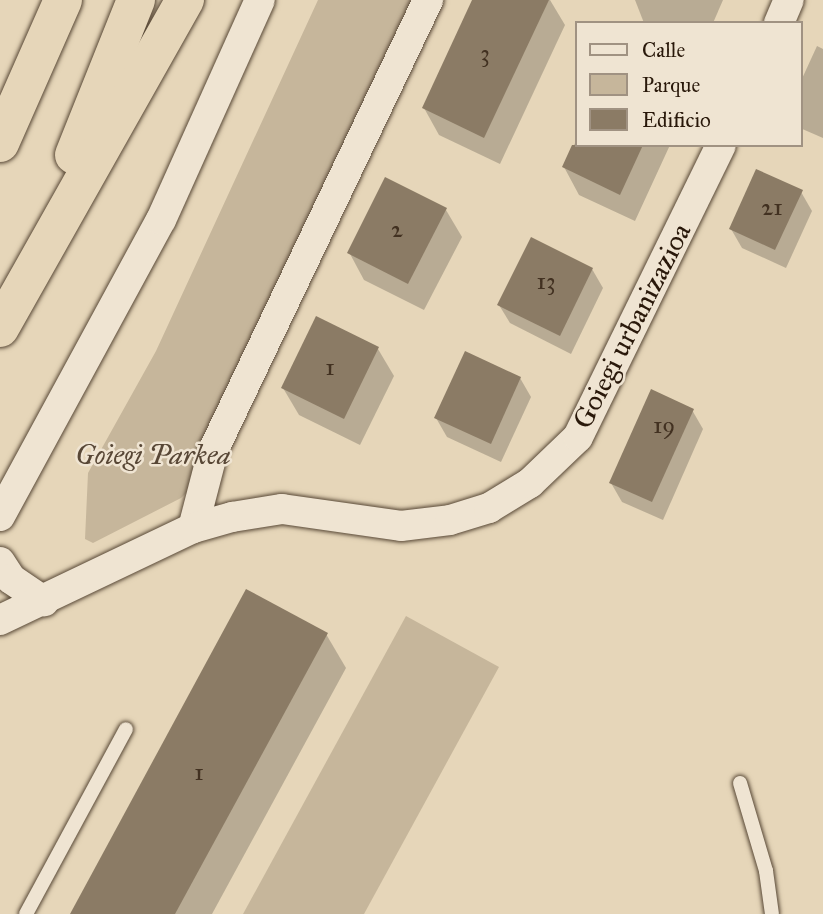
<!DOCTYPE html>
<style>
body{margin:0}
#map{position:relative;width:823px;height:914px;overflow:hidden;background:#e6d6b9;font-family:"IM FELL Great Primer",serif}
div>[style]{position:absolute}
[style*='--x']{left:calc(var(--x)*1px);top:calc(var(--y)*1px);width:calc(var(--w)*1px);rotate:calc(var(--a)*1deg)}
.green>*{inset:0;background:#c6b69b}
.shadow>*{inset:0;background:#0003}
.building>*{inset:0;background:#8b7b65}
.roads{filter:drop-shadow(0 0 2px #584836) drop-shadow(0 0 2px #584836)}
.lane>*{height:14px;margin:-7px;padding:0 7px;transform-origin:7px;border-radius:7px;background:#efe4d2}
.street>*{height:30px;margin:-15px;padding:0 15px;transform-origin:15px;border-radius:15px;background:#efe4d2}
.highway>*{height:38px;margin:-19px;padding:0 19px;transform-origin:19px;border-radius:19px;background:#e6d6b9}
span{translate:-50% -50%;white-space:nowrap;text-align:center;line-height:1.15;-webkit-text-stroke:5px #efe4d2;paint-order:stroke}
.number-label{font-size:24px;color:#423121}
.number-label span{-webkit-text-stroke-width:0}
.street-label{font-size:28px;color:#29180a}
.park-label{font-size:28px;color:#584736;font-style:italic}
.legend{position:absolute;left:575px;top:21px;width:228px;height:126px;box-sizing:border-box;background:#efe4d2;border:2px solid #a09282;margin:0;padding:9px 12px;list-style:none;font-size:21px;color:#29180a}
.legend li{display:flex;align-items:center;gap:14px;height:35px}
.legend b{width:35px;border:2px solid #a09282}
</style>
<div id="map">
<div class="green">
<div style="clip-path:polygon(318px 0,427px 0,193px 486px,181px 498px,93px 543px,85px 539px,88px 473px,156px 351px)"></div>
<div style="clip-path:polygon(406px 616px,499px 667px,364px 914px,243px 914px)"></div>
</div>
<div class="shadow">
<div style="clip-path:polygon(474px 0,550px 0,565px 25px,500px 164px,439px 135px,424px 108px)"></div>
<div style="clip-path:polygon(635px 0,723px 0,713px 23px,644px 23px)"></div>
<div style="clip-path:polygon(817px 46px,823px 49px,823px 138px,800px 128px,800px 83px)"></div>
<div style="clip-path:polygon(576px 141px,576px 145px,670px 145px,635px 221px,579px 195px,564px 167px)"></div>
<div style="clip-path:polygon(801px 192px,812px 211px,786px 268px,742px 248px,731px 229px)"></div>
<div style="clip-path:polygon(446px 210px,462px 237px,424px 310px,364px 280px,349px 252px)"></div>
<div style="clip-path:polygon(592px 269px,603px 288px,571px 354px,510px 323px,499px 305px)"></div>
<div style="clip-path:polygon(378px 349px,394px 376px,360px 445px,299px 415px,283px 388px)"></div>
<div style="clip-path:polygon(520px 378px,531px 397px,501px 462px,447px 437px,436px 418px)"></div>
<div style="clip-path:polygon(692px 410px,703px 429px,663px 520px,622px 502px,611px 483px)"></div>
<div style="clip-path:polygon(326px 634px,346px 668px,212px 914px,72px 914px)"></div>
</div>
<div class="building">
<div style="clip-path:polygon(472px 0,549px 0,484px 138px,422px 108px)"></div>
<div style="clip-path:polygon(572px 145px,643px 145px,620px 195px,562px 167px)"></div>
<div style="clip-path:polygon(756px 169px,803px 190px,775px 250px,729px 229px)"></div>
<div style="clip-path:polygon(385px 177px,447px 208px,408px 284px,347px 253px)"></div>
<div style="clip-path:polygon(531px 237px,593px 268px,560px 336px,497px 305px)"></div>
<div style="clip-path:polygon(316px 316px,379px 347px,344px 419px,281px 388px)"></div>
<div style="clip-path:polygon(465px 351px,521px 377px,491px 444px,434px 418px)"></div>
<div style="clip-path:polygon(651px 389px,694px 409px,652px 502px,609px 483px)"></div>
<div style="clip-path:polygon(246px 589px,328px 633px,175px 914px,70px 914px)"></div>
</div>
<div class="roads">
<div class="lane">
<div style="--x:740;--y:783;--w:92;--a:73.5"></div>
<div style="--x:766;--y:871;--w:43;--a:82.1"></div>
<div style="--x:26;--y:914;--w:210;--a:-61.6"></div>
</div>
<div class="street">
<div style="--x:779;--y:23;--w:25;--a:-67"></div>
<div style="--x:0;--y:516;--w:337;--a:-61.5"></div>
<div style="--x:161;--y:220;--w:241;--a:-65.8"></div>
<div style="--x:193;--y:528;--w:80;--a:-75.4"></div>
<div style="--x:213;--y:451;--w:500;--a:-64.5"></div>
<div style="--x:0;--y:562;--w:20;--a:57"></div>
<div style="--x:11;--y:579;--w:40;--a:34"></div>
<div style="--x:0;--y:620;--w:214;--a:-25.5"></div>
<div style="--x:193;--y:528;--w:41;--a:-15.8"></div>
<div style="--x:232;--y:517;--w:51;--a:-9.1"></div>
<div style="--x:282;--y:509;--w:120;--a:8.1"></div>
<div style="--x:401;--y:526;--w:49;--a:-7"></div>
<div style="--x:450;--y:520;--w:41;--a:-17.1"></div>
<div style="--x:489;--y:508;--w:48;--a:-31.4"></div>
<div style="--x:530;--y:483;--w:66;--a:-43.8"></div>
<div style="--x:578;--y:437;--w:325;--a:-63.9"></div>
</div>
<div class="highway">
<div style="--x:0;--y:143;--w:156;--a:-66.2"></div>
<div style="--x:74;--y:155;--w:167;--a:-68.2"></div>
<div style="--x:0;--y:328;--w:377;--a:-60.6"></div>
</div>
</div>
<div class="number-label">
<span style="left:485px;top:54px">3</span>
<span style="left:772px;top:208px">21</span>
<span style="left:397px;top:230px">2</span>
<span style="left:546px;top:282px">13</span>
<span style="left:330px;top:368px">1</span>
<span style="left:664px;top:426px">19</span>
<span style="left:199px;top:773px">1</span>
</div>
<div class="street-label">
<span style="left:632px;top:326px;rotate:-63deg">Goiegi urbanizazioa</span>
</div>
<div class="park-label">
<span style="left:153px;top:455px">Goiegi Parkea</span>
</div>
<ul class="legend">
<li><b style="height:9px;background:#efe4d2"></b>Calle</li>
<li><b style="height:19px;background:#c6b69b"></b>Parque</li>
<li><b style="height:19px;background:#8b7b65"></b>Edificio</li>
</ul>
</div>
